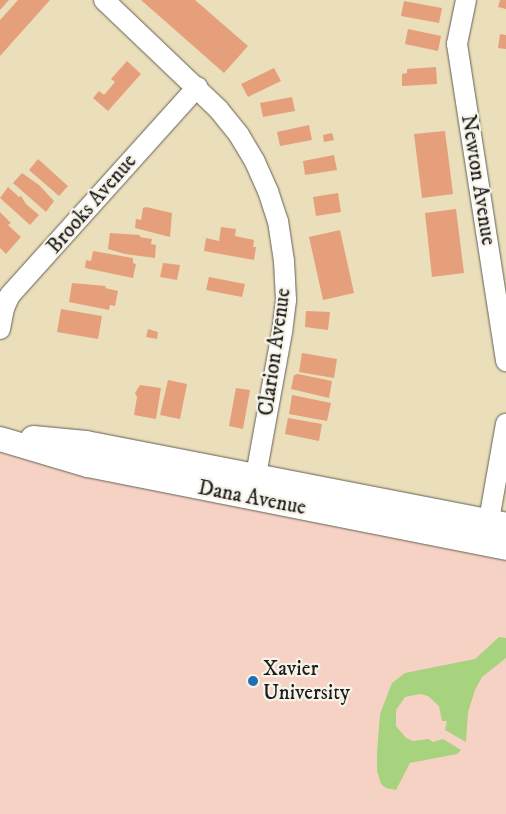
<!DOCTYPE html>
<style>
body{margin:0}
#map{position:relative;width:506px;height:814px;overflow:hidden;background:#eadebb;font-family:"IM FELL DW Pica",serif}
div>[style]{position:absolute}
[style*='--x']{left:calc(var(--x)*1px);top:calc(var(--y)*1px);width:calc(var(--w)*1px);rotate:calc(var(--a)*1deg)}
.built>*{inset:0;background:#f6d2c4}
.green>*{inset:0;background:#a7d27e}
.building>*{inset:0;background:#e5a07b}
.roads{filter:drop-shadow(0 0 1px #646054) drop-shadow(0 0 1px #646054)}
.minor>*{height:20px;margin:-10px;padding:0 10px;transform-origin:10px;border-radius:10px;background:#fff}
.tertiary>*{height:24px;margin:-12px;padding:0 12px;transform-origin:12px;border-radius:12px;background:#fff}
.dots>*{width:14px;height:14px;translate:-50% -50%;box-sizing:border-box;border:2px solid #f7f3e8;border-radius:50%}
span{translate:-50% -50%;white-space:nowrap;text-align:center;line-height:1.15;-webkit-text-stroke:4.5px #f7f3e8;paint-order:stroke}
.street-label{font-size:21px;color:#1c1c1c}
.poi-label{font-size:21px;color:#1c1c1c}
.left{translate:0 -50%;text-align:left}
</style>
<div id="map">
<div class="built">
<div style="clip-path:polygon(0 439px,506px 548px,506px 814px,0 814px)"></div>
</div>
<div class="green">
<div style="clip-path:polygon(499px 637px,506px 638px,506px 658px,482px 677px,475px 690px,468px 712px,466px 742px,445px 730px,447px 721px,442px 721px,439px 706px,428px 696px,420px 694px,405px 697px,396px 710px,396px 726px,406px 738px,413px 741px,429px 739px,433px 742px,443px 739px,461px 750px,457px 754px,410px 763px,396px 790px,386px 788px,381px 784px,377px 771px,377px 753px,380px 714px,392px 683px,405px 673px,475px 659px)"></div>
</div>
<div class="building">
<div style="clip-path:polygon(0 0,9px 0,0 10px)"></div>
<div style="clip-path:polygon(18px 0,50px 0,0 56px,0 20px)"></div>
<div style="clip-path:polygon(141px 0,195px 0,248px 46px,224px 73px)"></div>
<div style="clip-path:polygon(500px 0,506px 0,506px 9px,498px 7px)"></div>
<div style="clip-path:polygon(404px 1px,442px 8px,439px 23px,401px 16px)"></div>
<div style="clip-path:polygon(408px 29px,441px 36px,438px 51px,405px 44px)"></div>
<div style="clip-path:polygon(500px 34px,506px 35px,506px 49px,498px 48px)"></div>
<div style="clip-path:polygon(127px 61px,141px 74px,108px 111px,93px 98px,99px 91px,104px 95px,115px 82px,111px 79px)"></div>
<div style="clip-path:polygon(436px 67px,437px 84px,402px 86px,402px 74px,407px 73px,407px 69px)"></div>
<div style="clip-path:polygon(274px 68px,281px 81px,248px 97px,241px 84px)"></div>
<div style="clip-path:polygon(292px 97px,295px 111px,263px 117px,260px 103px)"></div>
<div style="clip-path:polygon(309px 125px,312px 140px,280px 146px,277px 132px)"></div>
<div style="clip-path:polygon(445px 131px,453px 194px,422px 198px,414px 134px)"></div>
<div style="clip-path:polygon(332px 133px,334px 140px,324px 142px,323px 135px)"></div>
<div style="clip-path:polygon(334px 155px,337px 170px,305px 175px,303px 161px)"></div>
<div style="clip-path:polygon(38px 159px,68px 186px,59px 196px,29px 170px)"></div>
<div style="clip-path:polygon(22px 173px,39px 185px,54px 201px,46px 212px,13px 183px)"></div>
<div style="clip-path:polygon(8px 187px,19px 197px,21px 196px,26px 204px,39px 215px,30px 225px,0 198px)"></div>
<div style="clip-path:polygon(338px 193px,341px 212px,316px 216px,313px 197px)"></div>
<div style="clip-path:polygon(146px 207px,172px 213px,170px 237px,135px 228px,136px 219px,141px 220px,143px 208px)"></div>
<div style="clip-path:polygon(456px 209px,464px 273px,432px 277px,425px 213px)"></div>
<div style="clip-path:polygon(0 212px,11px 223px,8px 225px,21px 237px,6px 254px,0 248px)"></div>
<div style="clip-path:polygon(221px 227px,236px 229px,235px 236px,254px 240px,253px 247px,256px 247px,254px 260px,204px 251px,206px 238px,219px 241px)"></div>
<div style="clip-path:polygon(340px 230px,354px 293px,323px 300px,309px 237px)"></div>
<div style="clip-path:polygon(110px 233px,140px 235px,140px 237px,152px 239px,151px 244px,156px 245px,155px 258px,125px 254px,108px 249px)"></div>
<div style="clip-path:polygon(93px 251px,133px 258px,133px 263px,136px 264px,133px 278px,85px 268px,86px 260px,91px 261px)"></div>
<div style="clip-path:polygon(163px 263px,180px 265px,177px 280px,160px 277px)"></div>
<div style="clip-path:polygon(209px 277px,245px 284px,242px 297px,206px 290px)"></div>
<div style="clip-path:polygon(72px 283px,106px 286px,105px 288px,118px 291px,115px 306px,110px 305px,109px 310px,69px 302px)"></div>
<div style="clip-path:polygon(61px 309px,102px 316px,98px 339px,57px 332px)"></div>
<div style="clip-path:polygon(306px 311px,330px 312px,328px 330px,305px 327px)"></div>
<div style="clip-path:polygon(148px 329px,158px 332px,157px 339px,146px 337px)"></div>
<div style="clip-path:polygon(302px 353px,337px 359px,334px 378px,299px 372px)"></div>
<div style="clip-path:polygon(298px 374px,332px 381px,329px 398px,291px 389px,294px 375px)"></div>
<div style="clip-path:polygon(168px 380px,187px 384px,180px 419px,160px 415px)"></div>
<div style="clip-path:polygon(140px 385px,161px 388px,156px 419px,134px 415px,137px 397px,135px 393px)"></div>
<div style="clip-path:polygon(236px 388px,250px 390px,243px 429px,229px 426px)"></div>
<div style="clip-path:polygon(292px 395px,331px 403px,327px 421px,289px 414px)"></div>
<div style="clip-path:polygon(288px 418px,322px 424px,319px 441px,285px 434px)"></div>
</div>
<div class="roads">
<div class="minor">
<div style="--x:104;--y:0;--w:159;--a:43.7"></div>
<div style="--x:219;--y:110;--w:32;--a:51"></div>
<div style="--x:239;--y:135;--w:31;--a:59"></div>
<div style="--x:255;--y:162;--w:32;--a:66"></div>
<div style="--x:268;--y:191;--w:32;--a:72"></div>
<div style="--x:278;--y:221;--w:40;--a:81.5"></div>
<div style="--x:284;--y:261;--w:39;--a:87"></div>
<div style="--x:286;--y:300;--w:32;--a:97"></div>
<div style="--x:282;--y:332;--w:162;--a:100.3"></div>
<div style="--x:466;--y:0;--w:45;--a:101.6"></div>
<div style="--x:457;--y:44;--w:321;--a:81.2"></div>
<div style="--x:0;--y:329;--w:21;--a:-79"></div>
<div style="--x:4;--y:308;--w:14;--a:-65"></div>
<div style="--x:10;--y:295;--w:280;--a:-48"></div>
<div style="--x:486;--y:537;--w:115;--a:-80"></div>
</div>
<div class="tertiary">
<div style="--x:33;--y:438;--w:53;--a:5.4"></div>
<div style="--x:86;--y:443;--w:428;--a:11"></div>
<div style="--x:0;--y:439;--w:92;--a:16.5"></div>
<div style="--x:88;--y:465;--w:426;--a:11.2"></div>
</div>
</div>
<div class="dots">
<div style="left:253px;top:681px;background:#1f6fb2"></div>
</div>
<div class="street-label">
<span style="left:478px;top:180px;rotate:81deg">Newton Avenue</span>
<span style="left:92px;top:204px;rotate:-49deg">Brooks Avenue</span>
<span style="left:275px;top:352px;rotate:-82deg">Clarion Avenue</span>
<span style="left:252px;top:498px;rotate:11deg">Dana Avenue</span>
</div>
<div class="poi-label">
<span class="left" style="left:263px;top:681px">Xavier<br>University</span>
</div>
</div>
